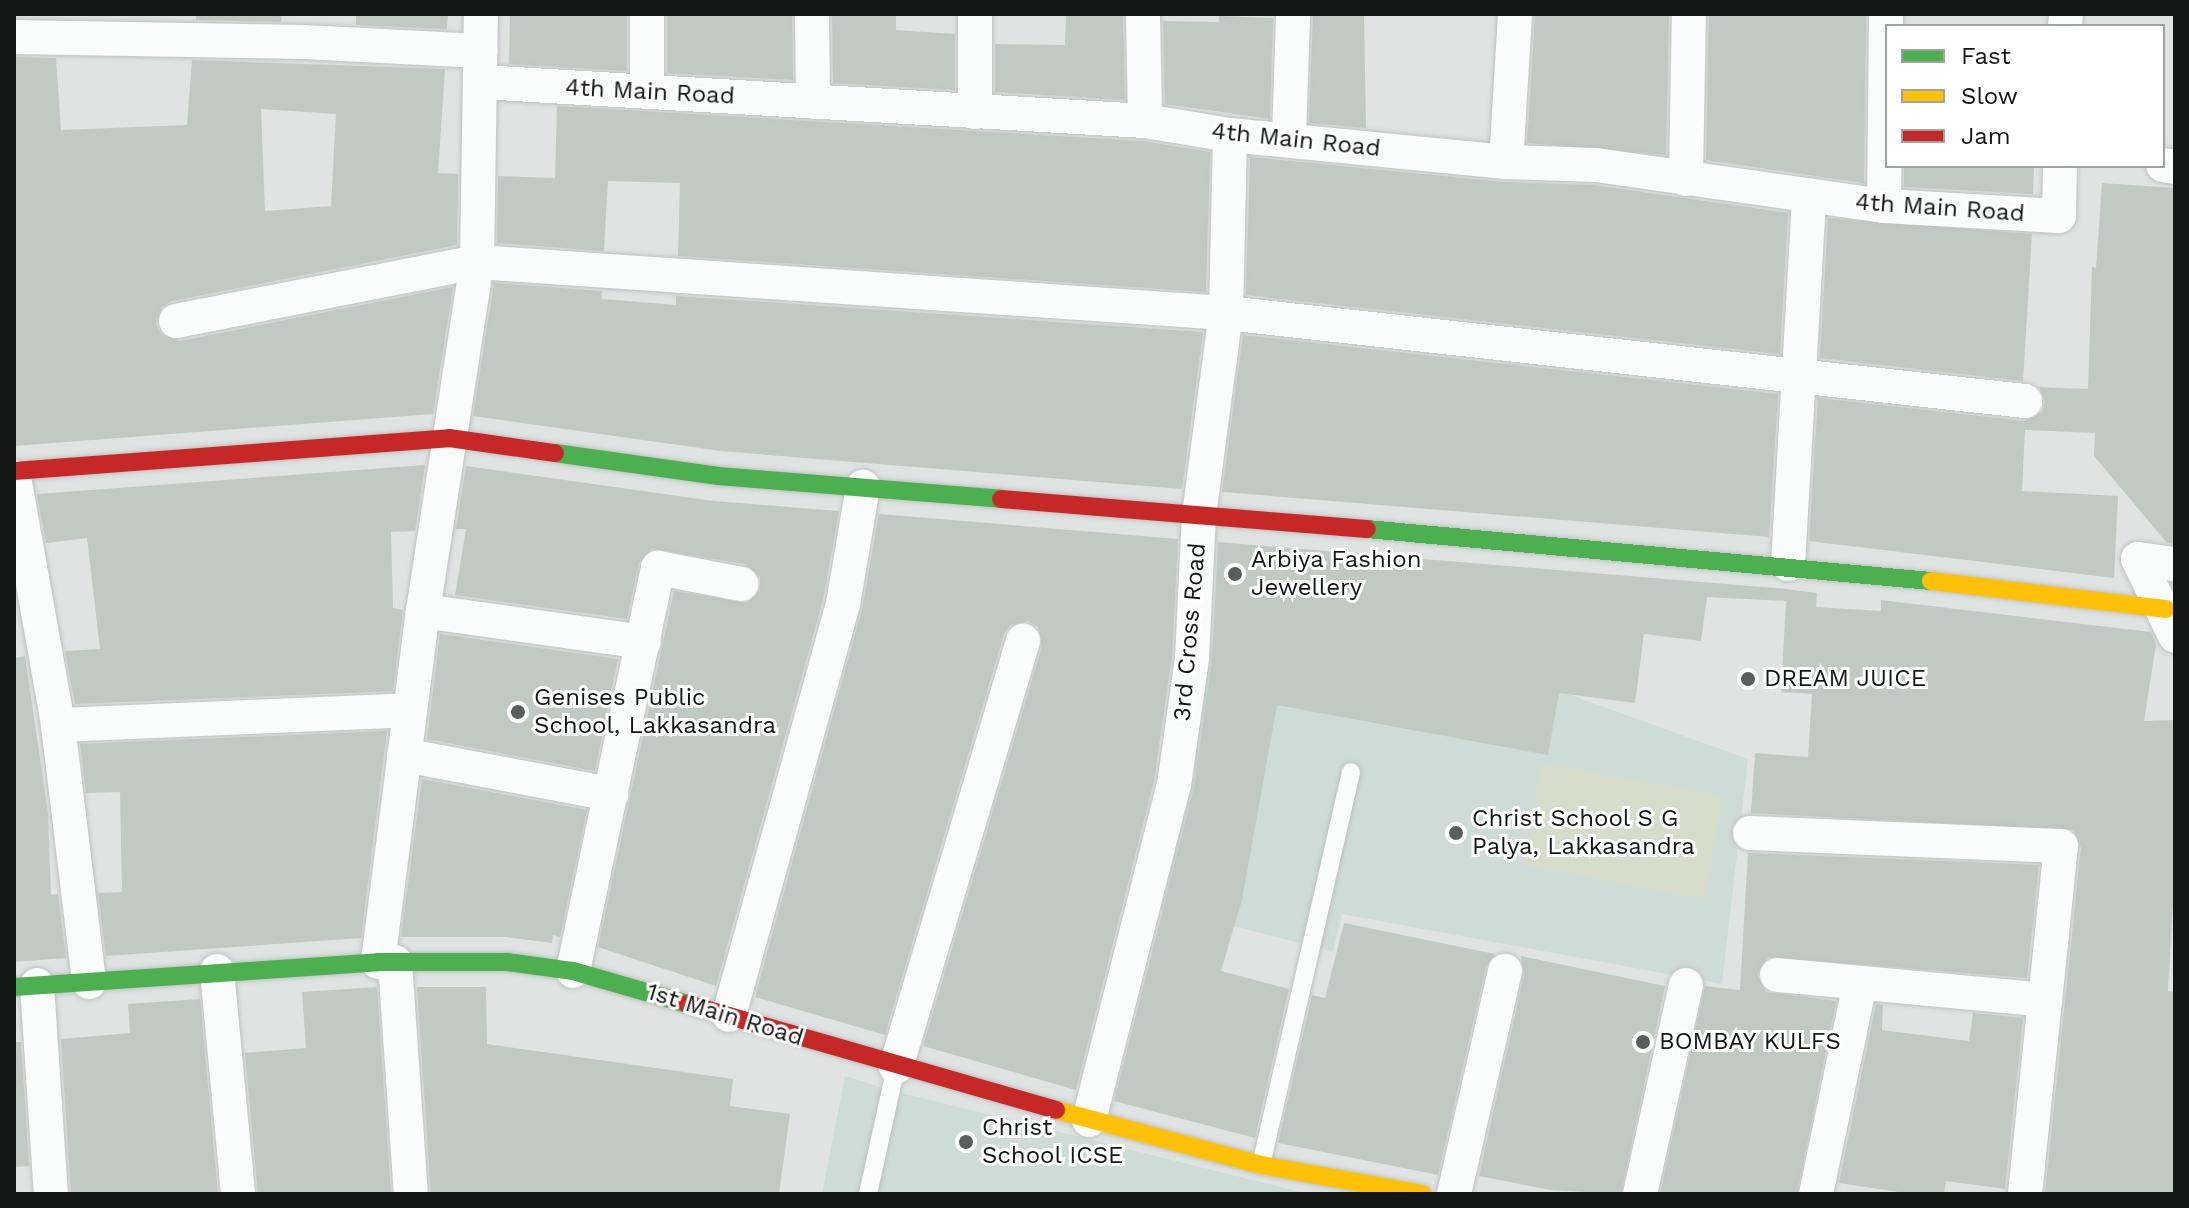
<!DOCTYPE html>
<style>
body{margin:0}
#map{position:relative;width:2189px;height:1208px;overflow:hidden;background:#dfe4e3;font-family:"Work Sans",sans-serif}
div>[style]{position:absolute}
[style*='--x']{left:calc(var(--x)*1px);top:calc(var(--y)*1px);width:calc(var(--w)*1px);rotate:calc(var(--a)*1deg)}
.built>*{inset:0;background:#cedcd8}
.green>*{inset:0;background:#d6dbca}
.building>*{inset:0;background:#c0cac2}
.roads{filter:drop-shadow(0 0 2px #bec2c1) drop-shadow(0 0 2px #bec2c1)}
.lane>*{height:18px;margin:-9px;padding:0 9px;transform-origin:9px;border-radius:9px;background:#fafbfb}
.street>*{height:34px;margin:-17px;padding:0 17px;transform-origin:17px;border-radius:17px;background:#fafbfb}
.fast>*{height:18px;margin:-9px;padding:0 9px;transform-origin:9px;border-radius:9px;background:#4caf50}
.slow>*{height:18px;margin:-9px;padding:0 9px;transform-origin:9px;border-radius:9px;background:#ffc107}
.jam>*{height:18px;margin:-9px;padding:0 9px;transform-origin:9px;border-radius:9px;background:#c62828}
.dots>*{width:22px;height:22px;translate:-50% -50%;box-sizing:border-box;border:4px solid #fff;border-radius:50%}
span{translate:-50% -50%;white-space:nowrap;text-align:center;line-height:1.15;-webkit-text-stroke:6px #fff;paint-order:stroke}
.street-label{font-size:24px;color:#121615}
.poi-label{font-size:24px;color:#121615}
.left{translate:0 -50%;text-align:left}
.frame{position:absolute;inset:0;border:16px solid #121615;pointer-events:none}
.legend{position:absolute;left:1885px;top:24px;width:280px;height:144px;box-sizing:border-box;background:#fff;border:2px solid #a0a2a1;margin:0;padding:10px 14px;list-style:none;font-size:24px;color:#121615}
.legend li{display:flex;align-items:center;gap:16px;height:40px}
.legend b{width:40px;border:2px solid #a0a2a1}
</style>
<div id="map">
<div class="built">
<div style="clip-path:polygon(1212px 639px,1535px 682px,1748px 759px,1722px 984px,1342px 914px,1333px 952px,1158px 906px)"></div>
<div style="clip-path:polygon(845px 1076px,890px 1090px,1309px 1194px,822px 1194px)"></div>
</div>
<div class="green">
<div style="clip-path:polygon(1542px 763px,1723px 796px,1704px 899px,1523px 865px)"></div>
</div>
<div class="building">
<div style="clip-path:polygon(196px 14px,282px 14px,281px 22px,196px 20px)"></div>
<div style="clip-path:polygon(356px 14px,448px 14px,447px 29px,356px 25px)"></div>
<div style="clip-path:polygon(510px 14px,627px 14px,627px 71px,509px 64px)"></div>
<div style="clip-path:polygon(667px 14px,792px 14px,793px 80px,667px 73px)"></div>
<div style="clip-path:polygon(832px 14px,896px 14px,896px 30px,955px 34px,955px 90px,833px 83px)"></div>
<div style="clip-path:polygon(1066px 14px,1123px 14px,1125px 100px,995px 92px,995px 44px,1065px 45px)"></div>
<div style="clip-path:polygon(1313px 14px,1364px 14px,1366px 128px,1309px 123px)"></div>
<div style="clip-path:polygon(1597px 14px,1669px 14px,1666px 155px,1527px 143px,1535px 15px)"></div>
<div style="clip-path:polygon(1709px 14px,1866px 14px,1864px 183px,1706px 160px)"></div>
<div style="clip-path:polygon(1219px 16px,1273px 18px,1270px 119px,1165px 104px,1163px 21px,1219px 22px)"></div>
<div style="clip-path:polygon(evenodd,14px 57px,56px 58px,61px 130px,187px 125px,192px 60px,445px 69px,438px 173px,458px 174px,457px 245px,172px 301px,162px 307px,156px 324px,162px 335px,180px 341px,453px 287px,433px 414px,14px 446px,14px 57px,261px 109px,336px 114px,331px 206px,265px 211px,261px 109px)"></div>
<div style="clip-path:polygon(557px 106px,1143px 141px,1210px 152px,1206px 292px,678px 256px,680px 183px,608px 181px,604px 251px,497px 243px,498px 176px,555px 178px)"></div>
<div style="clip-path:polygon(1250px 157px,1504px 182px,1594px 185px,1788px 213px,1780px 354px,1246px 295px)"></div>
<div style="clip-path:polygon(1904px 166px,2034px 166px,2033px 194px,1904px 187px)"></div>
<div style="clip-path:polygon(2102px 183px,2175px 188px,2175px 544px,2167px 543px,2094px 456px,2095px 433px,2025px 430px,2022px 491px,2118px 496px,2114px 578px,1809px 541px,1818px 398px,2024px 421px,2042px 412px,2045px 402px,2039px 387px,2088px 389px,2092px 267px,2096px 268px)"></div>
<div style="clip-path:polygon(1828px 218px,2032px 234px,2023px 381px,1820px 358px)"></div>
<div style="clip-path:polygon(494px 283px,602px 291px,602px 299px,676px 305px,676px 296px,1203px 332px,1182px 489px,721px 451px,473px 416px)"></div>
<div style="clip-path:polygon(1243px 335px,1778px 394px,1769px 537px,1222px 492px)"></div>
<div style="clip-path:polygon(425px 465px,415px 531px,391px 532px,393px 608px,403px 610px,393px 691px,75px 704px,65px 651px,100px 649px,87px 538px,46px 543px,37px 494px)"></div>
<div style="clip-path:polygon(466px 466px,714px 501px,839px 511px,823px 600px,716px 986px,598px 947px,674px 591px,747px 603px,760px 589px,760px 577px,745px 564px,652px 549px,639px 563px,627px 619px,455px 595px,466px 529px,456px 529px)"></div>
<div style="clip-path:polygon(879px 514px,1178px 539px,1172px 656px,1154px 781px,1076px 1090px,923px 1046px,1042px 646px,1038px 627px,1028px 621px,1010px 625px,1004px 634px,885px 1035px,755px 997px,862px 609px)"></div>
<div style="clip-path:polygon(1218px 542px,1786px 589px,1817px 593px,1816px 607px,1881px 611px,1881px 600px,2151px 632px,2156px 644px,2144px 721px,2175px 720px,2175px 869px,2168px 991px,2175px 992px,2175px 1194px,2045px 1194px,2081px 848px,2073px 830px,1751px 813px,1755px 753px,1808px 757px,1812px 694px,1781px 692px,1786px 601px,1707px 597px,1701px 641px,1644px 634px,1635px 703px,1559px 693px,1548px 755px,1277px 705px,1242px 900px,1221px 971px,1289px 989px,1255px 1138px,1114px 1101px,1194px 788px,1212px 661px)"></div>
<div style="clip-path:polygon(440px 634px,618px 659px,595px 771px,427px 739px)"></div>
<div style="clip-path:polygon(25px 656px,48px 813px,51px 895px,58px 894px,66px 958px,14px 962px,14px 658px)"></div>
<div style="clip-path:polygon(387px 731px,361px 938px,106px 956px,98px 893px,122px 892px,120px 792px,86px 793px,80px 744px)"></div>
<div style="clip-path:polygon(422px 779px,587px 810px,560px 937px,553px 935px,552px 943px,507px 937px,401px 937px)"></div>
<div style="clip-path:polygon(1748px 853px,2039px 865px,2027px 978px,1768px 957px,1757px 974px,1766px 992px,1836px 1001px,1797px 1194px,1660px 1194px,1705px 986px,1740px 990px)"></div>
<div style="clip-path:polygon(1344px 923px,1495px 954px,1486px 967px,1438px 1175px,1278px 1143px,1312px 995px,1325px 998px)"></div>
<div style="clip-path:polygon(1521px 956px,1665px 986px,1621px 1194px,1550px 1190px,1479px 1176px,1524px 975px)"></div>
<div style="clip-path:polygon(377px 987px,391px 1194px,258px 1194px,245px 1053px,306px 1048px,302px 992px)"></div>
<div style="clip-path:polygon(417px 987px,486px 987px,487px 1044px,733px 1079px,730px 1106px,790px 1114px,779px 1194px,431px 1194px)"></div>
<div style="clip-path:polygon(200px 999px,218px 1194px,71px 1194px,61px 1039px,130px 1033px,128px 1004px)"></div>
<div style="clip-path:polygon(1876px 1004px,1883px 1005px,1882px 1030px,1969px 1041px,1973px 1013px,2023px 1018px,2005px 1189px,1946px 1181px,1944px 1194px,1912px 1194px,1839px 1183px)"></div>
<div style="clip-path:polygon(14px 1042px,21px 1042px,29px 1166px,14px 1167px)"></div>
</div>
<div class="roads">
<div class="lane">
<div style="--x:1261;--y:1165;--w:403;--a:-77.1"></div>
<div style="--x:868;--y:1194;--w:130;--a:-77.6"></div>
</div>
<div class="street">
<div style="--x:647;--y:14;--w:78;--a:90"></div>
<div style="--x:812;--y:14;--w:88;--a:89.3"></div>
<div style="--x:1143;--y:14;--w:107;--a:88.9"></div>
<div style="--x:2065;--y:26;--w:12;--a:-85"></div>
<div style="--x:14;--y:37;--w:290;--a:1"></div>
<div style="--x:304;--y:42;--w:177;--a:2.9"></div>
<div style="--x:481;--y:82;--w:665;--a:3.36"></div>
<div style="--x:1145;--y:121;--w:86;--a:9.4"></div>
<div style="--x:1230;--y:135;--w:277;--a:5.6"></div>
<div style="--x:1506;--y:162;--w:90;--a:1.9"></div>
<div style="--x:1596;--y:165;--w:291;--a:8.1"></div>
<div style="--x:1884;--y:206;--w:175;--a:3.3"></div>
<div style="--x:2059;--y:216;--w:50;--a:-88.9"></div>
<div style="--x:975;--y:112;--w:98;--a:-90"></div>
<div style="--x:1289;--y:137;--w:123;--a:-88.1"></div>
<div style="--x:1506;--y:162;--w:148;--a:-86.5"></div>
<div style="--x:2163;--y:165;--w:12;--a:9"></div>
<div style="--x:1686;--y:179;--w:165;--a:-89"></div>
<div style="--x:1884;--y:206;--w:192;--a:-89.4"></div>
<div style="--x:176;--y:321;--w:307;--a:-11.1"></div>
<div style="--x:477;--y:262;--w:751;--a:3.9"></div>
<div style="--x:1226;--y:313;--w:804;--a:6.29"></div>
<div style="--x:14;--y:477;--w:252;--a:79.9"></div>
<div style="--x:58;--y:725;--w:259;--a:83.1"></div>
<div style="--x:2138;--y:559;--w:85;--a:64.3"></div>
<div style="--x:2138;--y:559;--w:37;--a:8"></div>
<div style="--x:1788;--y:564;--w:369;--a:-86.7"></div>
<div style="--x:423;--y:611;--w:223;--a:8"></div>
<div style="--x:58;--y:725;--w:352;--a:-2.4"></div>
<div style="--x:404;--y:755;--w:211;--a:10.7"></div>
<div style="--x:1750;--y:833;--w:311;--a:2.4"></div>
<div style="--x:2061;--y:846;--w:155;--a:95.9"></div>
<div style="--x:378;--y:962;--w:354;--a:-82.7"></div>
<div style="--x:423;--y:611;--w:353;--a:-81.2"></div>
<div style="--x:477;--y:262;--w:248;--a:-89.1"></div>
<div style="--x:395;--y:962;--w:233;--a:86.1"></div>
<div style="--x:217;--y:971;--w:224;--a:84.6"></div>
<div style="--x:573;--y:971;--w:412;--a:-78.1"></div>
<div style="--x:658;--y:568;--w:85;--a:10.9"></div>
<div style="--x:1777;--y:975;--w:269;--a:5.3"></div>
<div style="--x:2045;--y:1000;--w:195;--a:95.9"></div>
<div style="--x:37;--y:985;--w:209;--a:86.2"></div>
<div style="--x:729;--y:1015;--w:427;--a:-74.5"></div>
<div style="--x:843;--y:604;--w:119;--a:-80.3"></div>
<div style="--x:896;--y:1067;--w:445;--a:-73.4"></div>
<div style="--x:1089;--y:1120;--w:346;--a:-75.8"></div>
<div style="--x:1174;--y:785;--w:128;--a:-81.9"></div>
<div style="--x:1192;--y:658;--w:143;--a:-87.2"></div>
<div style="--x:1199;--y:515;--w:204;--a:-82.4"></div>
<div style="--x:1226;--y:313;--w:178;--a:-88.7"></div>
<div style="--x:1454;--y:1194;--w:229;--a:-77.1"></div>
<div style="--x:1640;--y:1194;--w:214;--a:-77.6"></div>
<div style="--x:1816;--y:1194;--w:215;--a:-78.2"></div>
</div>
<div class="fast">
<div style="--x:555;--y:453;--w:165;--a:8"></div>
<div style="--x:718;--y:476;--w:284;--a:4.6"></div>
<div style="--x:1367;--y:529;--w:566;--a:5.27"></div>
<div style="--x:14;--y:987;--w:365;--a:-3.9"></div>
<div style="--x:378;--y:962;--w:129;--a:0"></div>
<div style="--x:507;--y:962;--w:67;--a:7.8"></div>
<div style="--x:573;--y:971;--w:119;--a:16.1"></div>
</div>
<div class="slow">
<div style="--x:1931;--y:581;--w:237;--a:6.8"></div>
<div style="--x:1056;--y:1110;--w:212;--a:15"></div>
<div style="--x:1261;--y:1165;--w:164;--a:10.2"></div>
</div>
<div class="jam">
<div style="--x:14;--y:471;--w:436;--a:-4.3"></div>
<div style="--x:449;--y:438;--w:107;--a:8.1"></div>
<div style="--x:1001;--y:499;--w:367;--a:4.7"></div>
<div style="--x:687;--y:1004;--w:384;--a:16"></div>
</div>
</div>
<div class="dots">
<div style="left:1235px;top:574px;background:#5a5e5d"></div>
<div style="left:1748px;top:679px;background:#5a5e5d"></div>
<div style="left:518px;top:712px;background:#5a5e5d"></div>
<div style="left:1456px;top:833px;background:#5a5e5d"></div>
<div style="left:1643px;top:1042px;background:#5a5e5d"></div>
<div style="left:966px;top:1142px;background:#5a5e5d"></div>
</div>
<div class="street-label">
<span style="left:650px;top:92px;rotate:3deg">4th Main Road</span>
<span style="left:1296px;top:140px;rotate:6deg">4th Main Road</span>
<span style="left:1940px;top:208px;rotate:4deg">4th Main Road</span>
<span style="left:1190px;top:632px;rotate:-85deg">3rd Cross Road</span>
<span style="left:725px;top:1015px;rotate:17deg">1st Main Road</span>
</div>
<div class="poi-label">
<span class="left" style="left:1251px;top:574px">Arbiya Fashion<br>Jewellery</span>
<span class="left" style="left:1764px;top:679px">DREAM JUICE</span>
<span class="left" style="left:534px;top:712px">Genises Public<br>School, Lakkasandra</span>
<span class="left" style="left:1472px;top:833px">Christ School S G<br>Palya, Lakkasandra</span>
<span class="left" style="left:1659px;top:1042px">BOMBAY KULFS</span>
<span class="left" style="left:982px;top:1142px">Christ<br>School ICSE</span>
</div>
<div class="frame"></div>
<ul class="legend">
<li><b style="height:10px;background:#4caf50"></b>Fast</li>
<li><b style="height:10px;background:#ffc107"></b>Slow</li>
<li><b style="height:10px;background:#c62828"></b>Jam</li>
</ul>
</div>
